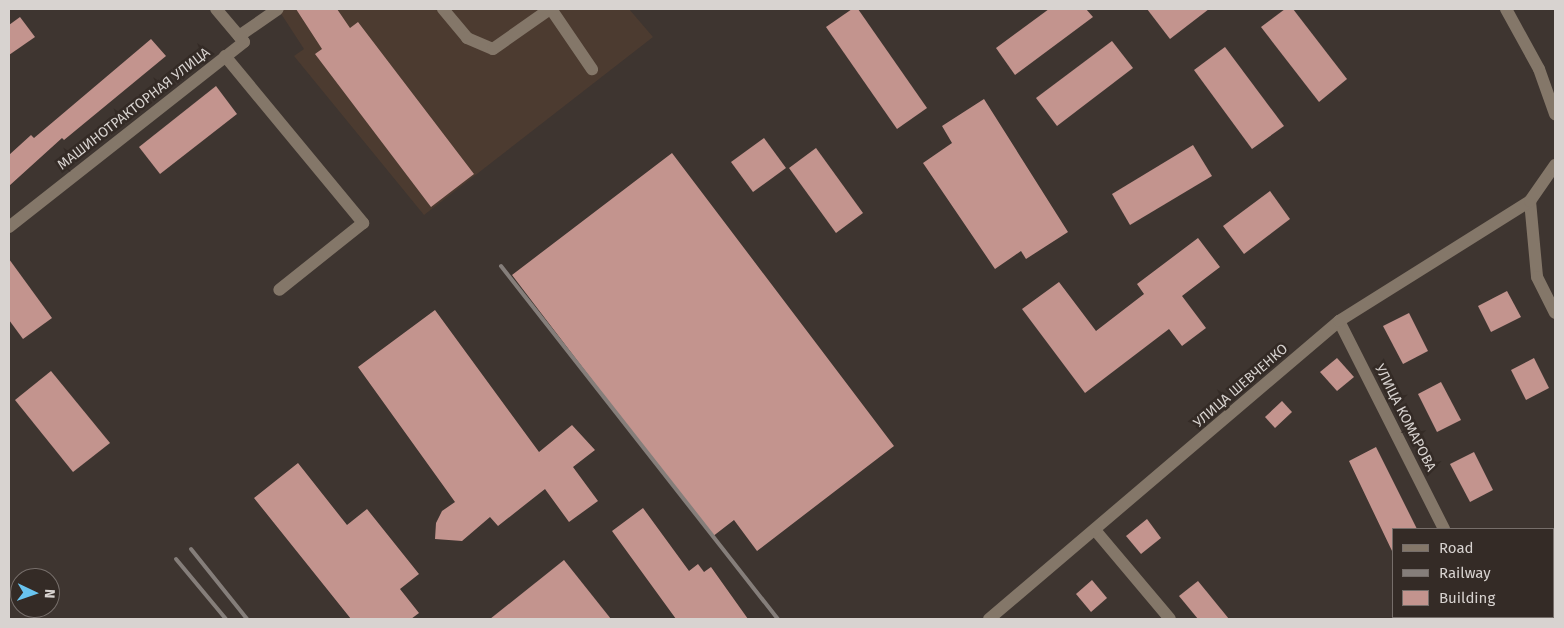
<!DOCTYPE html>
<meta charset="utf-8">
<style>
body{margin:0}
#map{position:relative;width:1564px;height:628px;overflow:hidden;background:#3e3530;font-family:"Fira Sans",sans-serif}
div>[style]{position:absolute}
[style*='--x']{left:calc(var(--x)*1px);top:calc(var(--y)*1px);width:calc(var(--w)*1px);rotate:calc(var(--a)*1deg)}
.industrial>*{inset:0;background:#4c3b30}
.building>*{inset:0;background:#c3948e}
.minor>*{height:12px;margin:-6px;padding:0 6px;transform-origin:6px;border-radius:6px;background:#847769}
.rail>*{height:4px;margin:-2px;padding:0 2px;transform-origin:2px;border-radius:2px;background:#857e7a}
span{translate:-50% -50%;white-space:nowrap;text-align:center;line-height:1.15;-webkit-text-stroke:5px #342b26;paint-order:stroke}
.street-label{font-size:14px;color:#d8d3d0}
.frame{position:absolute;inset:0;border:10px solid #d8d3d0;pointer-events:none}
.legend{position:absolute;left:1392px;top:528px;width:162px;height:90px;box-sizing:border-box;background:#342b26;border:1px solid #766e6a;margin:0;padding:6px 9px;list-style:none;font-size:15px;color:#d8d3d0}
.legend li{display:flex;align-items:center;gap:10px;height:25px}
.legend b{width:25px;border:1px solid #766e6a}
.north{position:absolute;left:10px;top:568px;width:50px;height:50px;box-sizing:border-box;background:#342b26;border:1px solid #766e6a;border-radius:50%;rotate:93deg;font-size:14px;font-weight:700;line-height:20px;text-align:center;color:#d8d3d0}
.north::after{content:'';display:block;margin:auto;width:18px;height:22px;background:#69c4f0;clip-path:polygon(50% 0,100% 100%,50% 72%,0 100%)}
</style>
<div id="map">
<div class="industrial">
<div style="clip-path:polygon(278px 9px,629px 9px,653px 37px,424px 215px,294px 56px,304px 49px)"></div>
</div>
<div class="building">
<div style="clip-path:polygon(296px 9px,337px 9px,350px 28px,358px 22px,474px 174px,431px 207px,315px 54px,322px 49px)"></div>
<div style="clip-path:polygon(852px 9px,858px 9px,927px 108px,897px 129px,826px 27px)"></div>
<div style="clip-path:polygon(1049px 9px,1086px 9px,1093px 17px,1015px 75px,996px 48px)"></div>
<div style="clip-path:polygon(1147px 9px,1209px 9px,1170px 39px)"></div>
<div style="clip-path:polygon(1285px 9px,1293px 9px,1347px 79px,1319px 102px,1261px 27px)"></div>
<div style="clip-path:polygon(20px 17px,35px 37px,9px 55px,9px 25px)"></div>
<div style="clip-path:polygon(151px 39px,166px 56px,64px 140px,62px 138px,9px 186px,9px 155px,31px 135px,34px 138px)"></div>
<div style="clip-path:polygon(1112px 41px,1133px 68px,1057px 126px,1036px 98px)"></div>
<div style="clip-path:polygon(1225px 47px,1284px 126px,1252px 149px,1194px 70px)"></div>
<div style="clip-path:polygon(216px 86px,237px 114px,160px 174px,139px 147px)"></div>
<div style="clip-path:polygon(984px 99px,1068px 232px,1026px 259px,1021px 251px,995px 269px,923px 163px,952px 143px,942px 126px)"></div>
<div style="clip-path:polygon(764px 138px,786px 168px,753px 192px,731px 162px)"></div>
<div style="clip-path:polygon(1193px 145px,1212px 176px,1130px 225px,1112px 194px)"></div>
<div style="clip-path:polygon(816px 148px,863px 213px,836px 233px,789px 168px)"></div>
<div style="clip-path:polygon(672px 153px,894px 446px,757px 551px,734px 520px,712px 537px,512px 275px)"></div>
<div style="clip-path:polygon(1270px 191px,1290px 219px,1244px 254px,1223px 226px)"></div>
<div style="clip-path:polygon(1198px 238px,1220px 267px,1182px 296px,1206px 328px,1182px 346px,1169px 329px,1085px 393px,1022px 309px,1059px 282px,1096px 331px,1144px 294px,1137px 284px)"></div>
<div style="clip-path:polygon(9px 259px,52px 318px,23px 339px,9px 320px)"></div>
<div style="clip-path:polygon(1507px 291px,1521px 317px,1491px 332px,1478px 306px)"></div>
<div style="clip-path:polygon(435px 310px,539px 452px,572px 425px,595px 450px,573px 467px,598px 501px,569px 522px,545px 489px,498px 526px,490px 517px,462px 541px,435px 539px,436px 523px,442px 511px,455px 502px,358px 367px)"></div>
<div style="clip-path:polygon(1409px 313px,1428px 351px,1403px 364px,1383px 326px)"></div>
<div style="clip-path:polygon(1337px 358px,1354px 377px,1337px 391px,1320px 372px)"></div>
<div style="clip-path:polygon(1534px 358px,1549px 388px,1526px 400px,1511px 370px)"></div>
<div style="clip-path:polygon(51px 371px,110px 443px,73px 472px,15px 400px)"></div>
<div style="clip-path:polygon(1441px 382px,1461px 420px,1437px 432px,1418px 394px)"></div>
<div style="clip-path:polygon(1282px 401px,1292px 412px,1275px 428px,1265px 417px)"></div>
<div style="clip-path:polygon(1376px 447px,1417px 529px,1393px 529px,1393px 553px,1349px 461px)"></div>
<div style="clip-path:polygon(1474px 452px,1493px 490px,1470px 502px,1450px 464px)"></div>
<div style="clip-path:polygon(298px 463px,347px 525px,367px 509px,419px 574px,400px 589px,419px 613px,411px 619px,351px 619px,254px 498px)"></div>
<div style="clip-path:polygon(643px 508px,689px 571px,698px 564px,704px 572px,711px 567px,748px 619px,676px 619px,612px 531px)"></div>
<div style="clip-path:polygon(1147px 519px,1161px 538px,1141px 554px,1126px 536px)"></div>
<div style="clip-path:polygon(564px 560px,611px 619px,490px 619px)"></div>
<div style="clip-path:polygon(1092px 580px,1107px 598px,1091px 612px,1076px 594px)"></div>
<div style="clip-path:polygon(1198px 581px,1229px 619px,1198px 619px,1179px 596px)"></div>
</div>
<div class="minor">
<div style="--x:443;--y:9;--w:38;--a:50"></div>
<div style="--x:467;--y:38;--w:28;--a:23"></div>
<div style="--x:493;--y:49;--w:70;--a:-35.1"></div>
<div style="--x:551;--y:9;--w:73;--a:55.7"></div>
<div style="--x:1506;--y:9;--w:68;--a:61.2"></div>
<div style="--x:1539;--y:69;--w:48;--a:70.4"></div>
<div style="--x:239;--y:36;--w:47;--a:-34.7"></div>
<div style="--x:225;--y:56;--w:217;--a:50.4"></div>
<div style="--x:363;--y:223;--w:107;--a:141.4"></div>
<div style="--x:1530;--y:201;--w:76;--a:84.7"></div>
<div style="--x:1537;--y:277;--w:40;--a:63.4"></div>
<div style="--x:9;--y:227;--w:299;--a:-38.2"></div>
<div style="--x:244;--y:42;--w:43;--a:-130.3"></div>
<div style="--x:1339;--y:321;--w:233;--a:63.2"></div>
<div style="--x:1095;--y:530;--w:116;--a:49.9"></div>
<div style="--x:1488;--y:617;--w:2;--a:63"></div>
<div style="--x:989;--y:619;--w:460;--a:-40.4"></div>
<div style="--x:1339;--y:321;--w:226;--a:-32.1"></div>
<div style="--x:1530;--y:201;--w:44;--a:-55.2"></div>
</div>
<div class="rail">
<div style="--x:501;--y:266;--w:449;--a:51.9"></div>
<div style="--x:191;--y:549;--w:90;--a:51.3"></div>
<div style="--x:176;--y:559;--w:78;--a:50.2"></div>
</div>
<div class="street-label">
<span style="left:134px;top:109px;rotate:-38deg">МАШИНОТРАКТОРНАЯ УЛИЦА</span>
<span style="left:1241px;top:386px;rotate:-41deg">УЛИЦА ШЕВЧЕНКО</span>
<span style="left:1405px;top:418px;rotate:63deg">УЛИЦА КОМАРОВА</span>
</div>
<div class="frame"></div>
<ul class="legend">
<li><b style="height:6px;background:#847769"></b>Road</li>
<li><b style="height:6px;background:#857e7a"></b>Railway</li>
<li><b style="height:14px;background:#c3948e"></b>Building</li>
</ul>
<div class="north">N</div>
</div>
